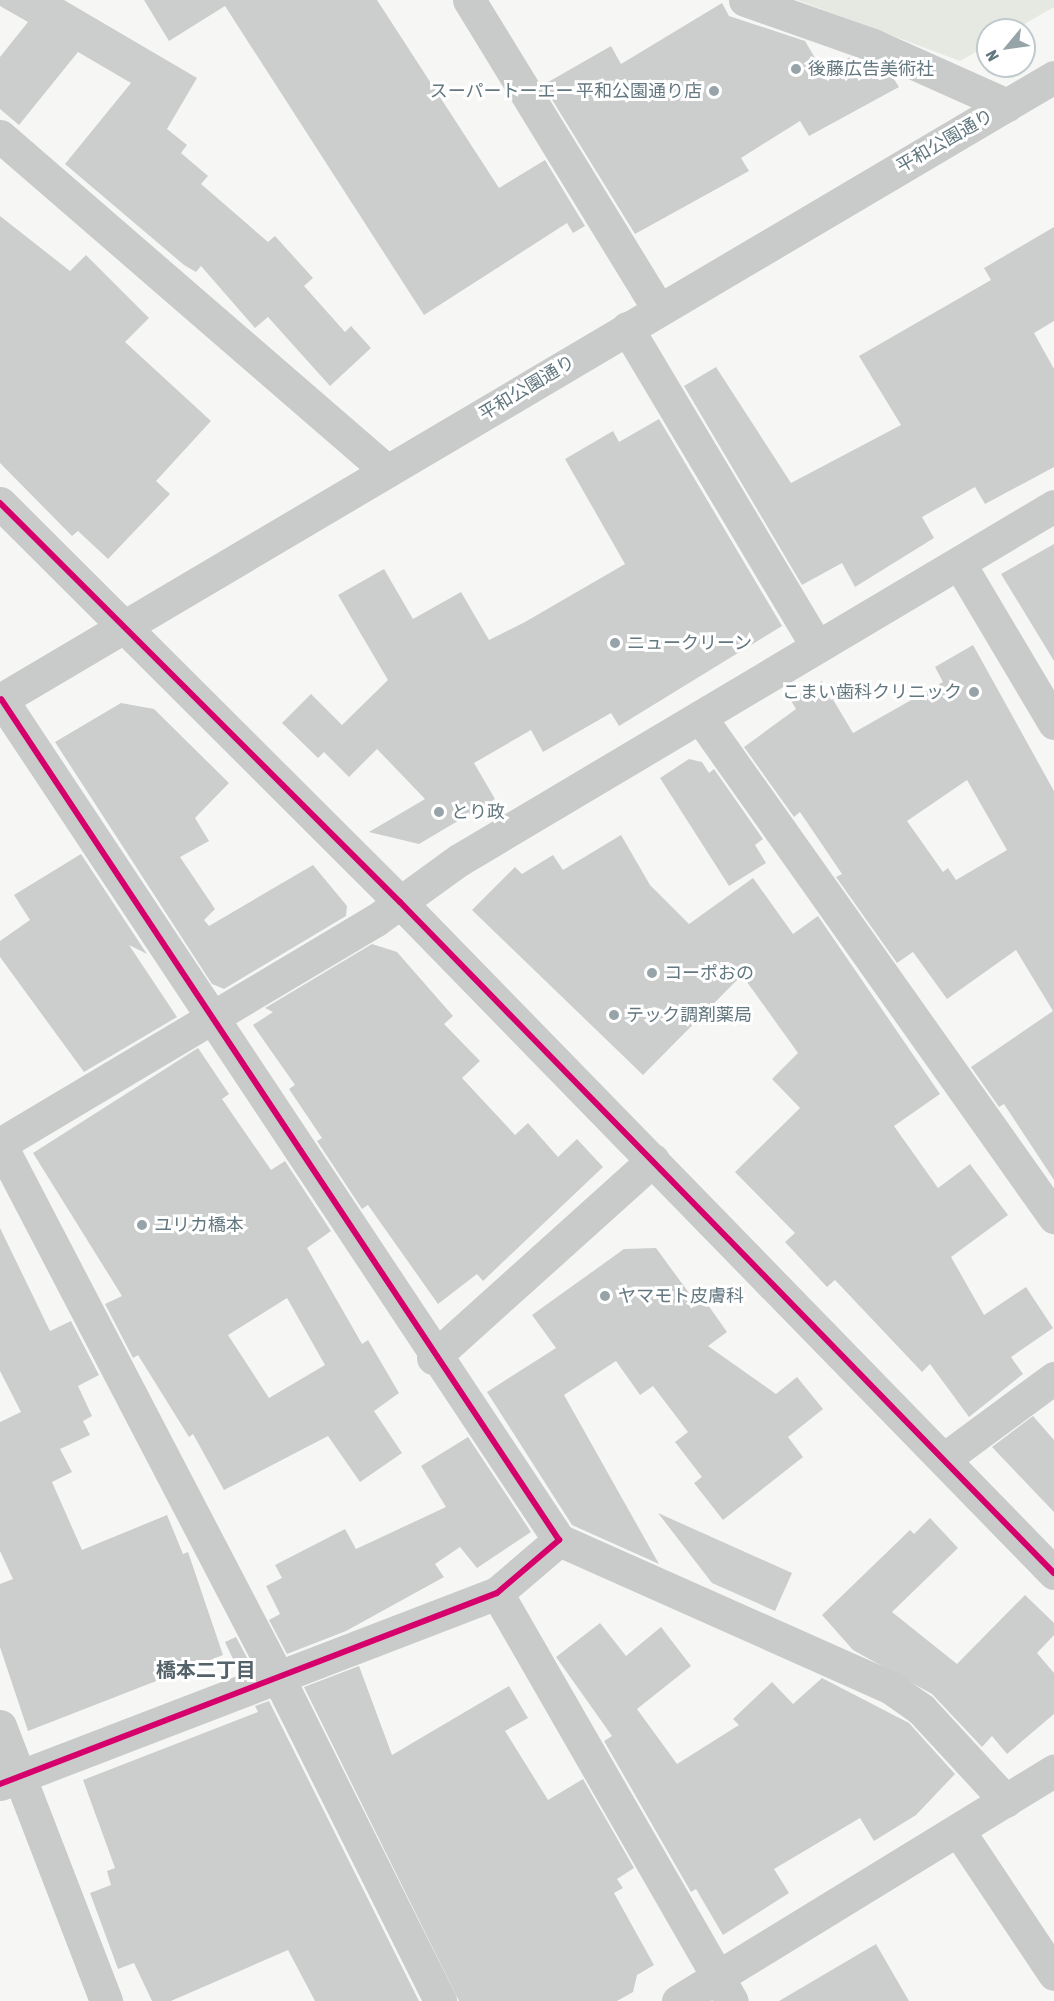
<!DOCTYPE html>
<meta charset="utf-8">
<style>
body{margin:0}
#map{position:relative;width:1054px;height:2001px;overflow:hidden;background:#f6f6f5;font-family:"Asap Condensed","Noto Sans JP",sans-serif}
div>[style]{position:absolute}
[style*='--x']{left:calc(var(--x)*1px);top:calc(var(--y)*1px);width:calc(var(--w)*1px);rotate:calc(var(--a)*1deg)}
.green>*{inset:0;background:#e6e8e2}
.building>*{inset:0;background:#cccece}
.minor>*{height:33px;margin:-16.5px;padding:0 16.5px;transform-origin:16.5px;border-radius:16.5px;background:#c9cbcb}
.cycleway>*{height:6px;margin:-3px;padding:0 3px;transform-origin:3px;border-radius:3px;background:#d6006c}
.dots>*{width:16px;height:16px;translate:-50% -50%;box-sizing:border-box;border:3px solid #fff;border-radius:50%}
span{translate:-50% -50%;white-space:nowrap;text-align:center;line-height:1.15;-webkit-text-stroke:6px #fff;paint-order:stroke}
.poi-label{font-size:18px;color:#62777f}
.left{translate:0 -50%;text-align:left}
.right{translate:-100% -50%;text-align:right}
.street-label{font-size:18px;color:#62777f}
.neighbourhood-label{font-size:20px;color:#54636a;font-weight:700}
.north{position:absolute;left:976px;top:18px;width:60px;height:60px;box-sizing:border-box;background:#fff;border:2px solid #c0c9cc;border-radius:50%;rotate:241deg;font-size:16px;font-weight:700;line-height:24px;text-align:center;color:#62777f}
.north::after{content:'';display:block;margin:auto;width:21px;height:27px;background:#96a3a8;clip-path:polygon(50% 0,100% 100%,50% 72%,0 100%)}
</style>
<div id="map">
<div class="green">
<div style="clip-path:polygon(797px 0,1054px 0,1054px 7px,1014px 30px,988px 30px,988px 45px,960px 61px)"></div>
</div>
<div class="building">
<div style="clip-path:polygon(0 0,64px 0,197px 78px,167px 129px,187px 145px,181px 153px,208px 176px,201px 184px,268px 242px,275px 236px,313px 278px,304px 286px,345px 332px,351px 326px,371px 348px,330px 386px,268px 317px,255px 328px,201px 266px,196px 272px,184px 265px,65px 164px,131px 83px,78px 52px,19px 125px,0 109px,0 57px,28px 22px,0 6px)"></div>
<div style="clip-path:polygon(144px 0,377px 0,499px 188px,545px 160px,585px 226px,573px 233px,567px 223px,424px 315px,225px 6px,169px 41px)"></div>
<div style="clip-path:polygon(722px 3px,729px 16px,805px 41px,824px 73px,850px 57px,890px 73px,899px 87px,809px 136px,800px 121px,741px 158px,749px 171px,635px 234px,543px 85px,611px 46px,621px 64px)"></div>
<div style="clip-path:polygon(0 216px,70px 271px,86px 255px,149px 318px,125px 342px,211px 421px,156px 481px,170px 494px,108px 559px,78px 531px,72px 536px,0 463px)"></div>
<div style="clip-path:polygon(1054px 227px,1054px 321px,1034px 333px,1054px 369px,1054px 467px,985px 504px,975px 487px,922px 517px,934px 538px,855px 587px,842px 563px,802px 585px,684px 386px,716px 367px,791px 483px,901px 425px,859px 356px,991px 280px,984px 268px)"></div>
<div style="clip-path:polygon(659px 419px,782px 626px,619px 726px,611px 713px,543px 752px,531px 730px,474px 763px,495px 799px,419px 844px,369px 832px,425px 799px,377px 749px,349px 777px,324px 752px,318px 758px,282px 723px,311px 694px,342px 725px,388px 680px,338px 595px,384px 569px,413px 619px,461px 592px,489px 640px,525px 622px,625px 564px,565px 459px,613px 431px,619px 442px)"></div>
<div style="clip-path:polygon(1054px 544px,1054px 661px,1001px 574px)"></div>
<div style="clip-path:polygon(evenodd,973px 645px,1054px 791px,1054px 1180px,1004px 1104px,999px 1107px,971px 1067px,1053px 1011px,1016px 950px,947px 999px,913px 952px,897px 963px,836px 877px,842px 874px,800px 812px,794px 817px,744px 747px,796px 709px,790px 699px,822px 681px,853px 733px,943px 682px,935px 667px,973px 645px,967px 780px,1007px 850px,956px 880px,948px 868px,943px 872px,907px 821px,967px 780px)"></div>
<div style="clip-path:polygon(121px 703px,154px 709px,229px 783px,195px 818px,209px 841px,180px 857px,215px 909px,204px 920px,209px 926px,313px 865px,347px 906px,346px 916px,224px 989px,212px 984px,55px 742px)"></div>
<div style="clip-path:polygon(689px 759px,702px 762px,709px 773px,714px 769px,763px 839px,755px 845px,766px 863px,729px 886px,660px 778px)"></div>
<div style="clip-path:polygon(621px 835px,650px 885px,689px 924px,753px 878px,793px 934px,818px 916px,940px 1094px,894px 1126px,938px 1188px,970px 1164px,1008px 1215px,951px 1257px,984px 1315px,1026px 1287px,1053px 1328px,1011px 1357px,1023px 1374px,969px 1417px,930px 1364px,922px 1372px,835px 1280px,827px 1287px,785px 1242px,795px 1233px,735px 1172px,800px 1108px,772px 1079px,798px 1053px,742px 975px,643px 1075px,472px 910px,515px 867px,522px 874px,553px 855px,563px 870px)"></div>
<div style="clip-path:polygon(81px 854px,147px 954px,129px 945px,177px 1017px,84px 1072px,0 957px,0 941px,30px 920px,14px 895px)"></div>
<div style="clip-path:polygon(372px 944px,397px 952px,453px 1016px,444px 1024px,480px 1061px,462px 1078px,515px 1135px,528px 1123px,558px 1157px,577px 1139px,603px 1167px,483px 1281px,477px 1274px,438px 1304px,368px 1205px,362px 1209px,317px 1141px,322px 1138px,289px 1089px,295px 1085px,253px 1025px,273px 1012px,265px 1008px)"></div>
<div style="clip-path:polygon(evenodd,198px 1048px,229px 1094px,222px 1099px,271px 1170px,285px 1161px,331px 1231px,307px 1248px,362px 1344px,368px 1340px,399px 1393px,374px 1411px,402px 1453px,360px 1482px,328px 1436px,224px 1490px,193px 1434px,189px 1437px,138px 1355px,133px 1358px,105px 1304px,122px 1296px,33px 1153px,198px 1048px,287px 1298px,325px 1365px,269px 1398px,228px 1335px,287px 1298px)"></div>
<div style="clip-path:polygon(0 1228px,50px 1331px,71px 1321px,99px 1375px,78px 1386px,92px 1416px,83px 1421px,90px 1435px,60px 1449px,72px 1472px,52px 1482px,82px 1550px,167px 1515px,183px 1554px,188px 1552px,223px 1655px,28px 1731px,0 1647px,0 1584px,13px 1579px,0 1551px,0 1422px,21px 1412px,0 1371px)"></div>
<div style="clip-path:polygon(656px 1248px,689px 1293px,696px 1288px,727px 1332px,708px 1346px,776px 1394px,797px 1377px,823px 1409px,788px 1437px,803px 1457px,723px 1520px,694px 1483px,702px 1477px,675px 1442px,688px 1432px,653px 1386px,640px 1395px,616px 1361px,564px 1395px,659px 1564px,572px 1525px,487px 1392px,556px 1348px,532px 1315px,624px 1249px)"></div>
<div style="clip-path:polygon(1033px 1416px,1054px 1440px,1054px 1512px,992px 1447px)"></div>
<div style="clip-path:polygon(468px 1437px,531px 1532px,477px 1568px,460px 1547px,435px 1564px,444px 1577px,346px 1631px,287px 1654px,269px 1620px,280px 1614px,266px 1586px,282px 1578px,275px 1565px,345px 1529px,356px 1549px,446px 1507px,421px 1466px)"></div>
<div style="clip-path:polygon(658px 1513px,792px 1573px,775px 1611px,712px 1583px)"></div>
<div style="clip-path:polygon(930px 1518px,958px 1548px,892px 1612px,957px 1664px,1025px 1595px,1054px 1623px,1054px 1635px,1037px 1653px,1054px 1673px,1054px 1714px,1007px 1754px,992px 1736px,982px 1747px,932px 1694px,853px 1650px,822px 1615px,910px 1530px,914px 1534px)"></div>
<div style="clip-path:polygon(600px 1623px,626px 1656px,661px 1627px,691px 1666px,637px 1709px,677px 1764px,739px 1725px,733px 1719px,772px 1682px,793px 1704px,822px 1678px,909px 1723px,955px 1774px,916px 1815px,874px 1841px,860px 1818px,774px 1869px,789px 1893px,723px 1935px,696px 1889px,691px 1892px,604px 1741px,612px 1736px,556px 1657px)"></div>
<div style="clip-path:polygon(236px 1637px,252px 1667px,239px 1672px,225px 1642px)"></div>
<div style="clip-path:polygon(359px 1666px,392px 1755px,509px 1686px,528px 1718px,505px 1731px,548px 1800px,583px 1779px,634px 1868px,617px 1879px,623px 1888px,614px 1893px,654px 1965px,637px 1975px,633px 1992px,617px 2001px,459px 2001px,304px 1687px)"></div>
<div style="clip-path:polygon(269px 1701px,419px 2001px,315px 2001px,288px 1950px,171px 2001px,152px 2001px,134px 1963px,118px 1969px,90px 1893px,111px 1885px,107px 1871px,115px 1868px,83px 1780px,258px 1712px,255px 1706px)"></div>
<div style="clip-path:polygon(876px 1944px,909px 2001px,779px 2001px)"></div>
</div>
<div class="minor">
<div style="--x:469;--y:0;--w:362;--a:58.5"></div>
<div style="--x:745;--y:0;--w:136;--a:19.4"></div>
<div style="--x:873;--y:45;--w:147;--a:24.1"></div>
<div style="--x:0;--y:136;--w:512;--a:40.88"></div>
<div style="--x:627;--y:328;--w:371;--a:59.2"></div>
<div style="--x:0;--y:503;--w:565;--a:44.93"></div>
<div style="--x:400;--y:902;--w:937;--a:45.74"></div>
<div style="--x:959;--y:563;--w:186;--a:59.3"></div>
<div style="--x:0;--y:700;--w:1224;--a:-30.59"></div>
<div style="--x:700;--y:717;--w:613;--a:54.7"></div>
<div style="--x:0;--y:1144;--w:438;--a:-30.8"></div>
<div style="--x:376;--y:920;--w:102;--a:-35.9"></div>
<div style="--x:459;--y:860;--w:692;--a:-30.75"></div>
<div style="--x:0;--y:1144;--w:603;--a:62.46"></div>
<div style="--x:279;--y:1679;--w:360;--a:63.4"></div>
<div style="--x:433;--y:1358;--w:296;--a:-42"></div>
<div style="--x:944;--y:1459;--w:137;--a:-36.4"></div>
<div style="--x:559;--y:1540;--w:363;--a:24"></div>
<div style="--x:891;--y:1688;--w:37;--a:35"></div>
<div style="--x:921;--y:1709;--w:125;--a:47.3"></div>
<div style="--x:497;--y:1593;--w:471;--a:60.1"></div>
<div style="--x:0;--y:1726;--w:295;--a:68.9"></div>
<div style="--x:0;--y:1784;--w:532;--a:-21.02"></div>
<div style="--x:497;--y:1593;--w:82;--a:-40.5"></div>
<div style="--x:559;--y:1540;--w:1009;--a:-123.56"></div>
<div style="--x:958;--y:1830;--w:173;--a:56.3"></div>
<div style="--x:678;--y:2001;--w:441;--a:-31.5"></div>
</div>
<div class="cycleway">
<div style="--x:0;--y:503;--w:565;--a:44.93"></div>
<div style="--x:400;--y:902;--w:937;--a:45.74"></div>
<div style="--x:0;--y:1784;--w:532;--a:-21.02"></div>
<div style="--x:497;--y:1593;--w:82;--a:-40.5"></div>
<div style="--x:559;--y:1540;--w:1009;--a:-123.56"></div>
</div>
<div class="dots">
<div style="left:796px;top:69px;background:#96a3a8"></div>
<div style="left:714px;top:91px;background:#96a3a8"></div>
<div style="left:615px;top:643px;background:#96a3a8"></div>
<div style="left:974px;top:692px;background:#96a3a8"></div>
<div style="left:439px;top:812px;background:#96a3a8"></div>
<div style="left:652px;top:973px;background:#96a3a8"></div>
<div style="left:614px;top:1015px;background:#96a3a8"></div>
<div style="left:142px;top:1225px;background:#96a3a8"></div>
<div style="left:605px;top:1296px;background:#96a3a8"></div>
</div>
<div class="poi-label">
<span class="left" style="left:808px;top:69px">後藤広告美術社</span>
<span class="right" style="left:702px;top:91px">スーパートーエー 平和公園通り店</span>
<span class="left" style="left:627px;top:643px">ニュークリーン</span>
<span class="right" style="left:962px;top:692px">こまい歯科クリニック</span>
<span class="left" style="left:451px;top:812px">とり政</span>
<span class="left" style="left:664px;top:973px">コーポおの</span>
<span class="left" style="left:626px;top:1015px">テック調剤薬局</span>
<span class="left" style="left:154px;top:1225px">ユリカ橋本</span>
<span class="left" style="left:618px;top:1296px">ヤマモト皮膚科</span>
</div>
<div class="street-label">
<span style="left:945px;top:141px;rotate:-30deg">平和公園通り</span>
<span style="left:527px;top:388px;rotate:-31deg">平和公園通り</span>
</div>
<div class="neighbourhood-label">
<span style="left:206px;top:1669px">橋本二丁目</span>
</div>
<div class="north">N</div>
</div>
